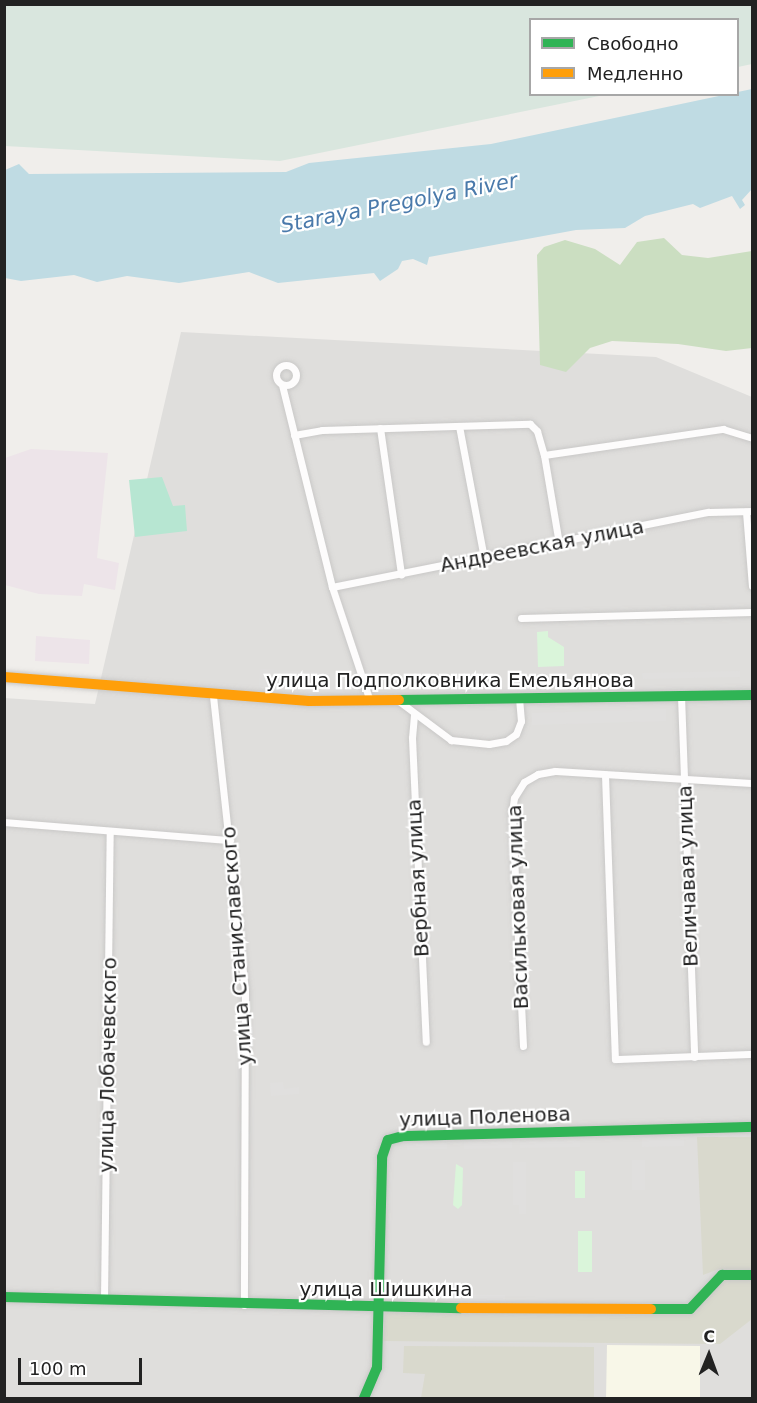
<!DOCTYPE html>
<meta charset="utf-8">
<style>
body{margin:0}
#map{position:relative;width:757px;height:1403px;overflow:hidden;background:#f0eeeb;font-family:"DejaVu Sans",sans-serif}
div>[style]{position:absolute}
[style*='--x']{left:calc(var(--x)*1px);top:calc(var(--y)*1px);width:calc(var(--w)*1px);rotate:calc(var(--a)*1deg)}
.residential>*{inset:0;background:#dfdedc}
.industrial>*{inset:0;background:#ede4e9}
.education>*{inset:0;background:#f8f7e8}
.construction>*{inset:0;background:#d9d9cd}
.forest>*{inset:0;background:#cbdec1}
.wetland>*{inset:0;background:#d9e6de}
.park>*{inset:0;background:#daf5da}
.pitch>*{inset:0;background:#b7e6d2}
.parking>*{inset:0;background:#e0dfde}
.water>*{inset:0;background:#bfdbe3}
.roads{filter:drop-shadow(0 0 2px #c9c8c7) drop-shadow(0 0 2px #c9c8c7)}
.street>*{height:7px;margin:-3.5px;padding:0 3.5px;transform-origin:3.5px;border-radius:3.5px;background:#fdfcfc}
.street>.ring{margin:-3.5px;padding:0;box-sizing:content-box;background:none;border:7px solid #fdfcfc;border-radius:50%}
.fast>*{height:10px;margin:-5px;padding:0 5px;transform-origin:5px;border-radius:5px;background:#30b455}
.slow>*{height:10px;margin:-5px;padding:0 5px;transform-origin:5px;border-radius:5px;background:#ff9f0a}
span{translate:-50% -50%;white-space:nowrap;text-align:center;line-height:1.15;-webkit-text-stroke:4.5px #fff;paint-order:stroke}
.street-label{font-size:20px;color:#222}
.water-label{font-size:21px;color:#4a7aab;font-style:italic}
.frame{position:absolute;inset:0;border:6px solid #222;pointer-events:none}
.legend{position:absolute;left:529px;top:18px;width:210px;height:78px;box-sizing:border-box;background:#fff;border:2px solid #a7a7a7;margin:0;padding:8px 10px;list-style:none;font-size:18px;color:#222}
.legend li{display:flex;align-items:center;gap:12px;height:30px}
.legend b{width:30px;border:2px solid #a7a7a7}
.north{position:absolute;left:679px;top:1325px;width:60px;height:60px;-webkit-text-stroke:4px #fff;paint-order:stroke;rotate:1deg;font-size:16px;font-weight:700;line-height:24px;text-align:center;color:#222}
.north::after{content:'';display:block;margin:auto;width:21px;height:27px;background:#222;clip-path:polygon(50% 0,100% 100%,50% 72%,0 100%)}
.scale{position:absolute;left:18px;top:1358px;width:124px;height:27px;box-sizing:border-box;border:3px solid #222;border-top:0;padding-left:8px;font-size:18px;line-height:21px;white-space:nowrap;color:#222;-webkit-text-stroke:4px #fff;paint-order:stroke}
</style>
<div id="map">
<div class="residential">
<div style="clip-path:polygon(181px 332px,656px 357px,752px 397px,752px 1398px,5px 1398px,4px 698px,95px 704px)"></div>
</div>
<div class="industrial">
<div style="clip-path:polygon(31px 449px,108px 453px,97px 558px,119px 563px,115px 590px,84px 584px,82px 596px,39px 594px,5px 585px,5px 458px)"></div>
<div style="clip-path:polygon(36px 636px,90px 640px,89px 664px,35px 661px)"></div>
</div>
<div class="education">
<div style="clip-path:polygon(607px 1345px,700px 1346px,700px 1398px,606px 1398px)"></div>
</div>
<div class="construction">
<div style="clip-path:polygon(697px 1137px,752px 1137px,752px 1270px,719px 1269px,703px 1275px)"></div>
<div style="clip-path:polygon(725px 1279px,752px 1280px,752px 1319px,720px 1344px,383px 1341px,385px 1311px,690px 1314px)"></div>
<div style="clip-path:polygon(404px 1346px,594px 1347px,594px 1398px,421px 1398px,425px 1374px,403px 1373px)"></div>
</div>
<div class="forest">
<div style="clip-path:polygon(664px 238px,682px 255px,708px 258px,752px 251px,752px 348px,726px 351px,678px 344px,612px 341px,590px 348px,566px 372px,540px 365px,537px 255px,544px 247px,565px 240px,595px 249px,620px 265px,637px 242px)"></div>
</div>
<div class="wetland">
<div style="clip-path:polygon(4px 5px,752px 5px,752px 64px,738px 67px,738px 20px,530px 20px,530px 94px,604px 95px,280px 161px,5px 146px)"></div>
</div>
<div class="park">
<div style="clip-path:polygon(548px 631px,548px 637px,564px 647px,564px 666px,538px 667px,537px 632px)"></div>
<div style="clip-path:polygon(456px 1164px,463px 1168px,462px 1205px,458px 1209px,453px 1205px)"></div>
<div style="clip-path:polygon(575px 1171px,585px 1171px,585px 1198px,575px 1198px)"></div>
<div style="clip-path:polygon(578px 1231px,592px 1231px,592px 1272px,578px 1272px)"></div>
</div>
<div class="pitch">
<div style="clip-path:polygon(162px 477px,173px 506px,185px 505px,187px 531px,135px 537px,129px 480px)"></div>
</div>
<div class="parking">
<div style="clip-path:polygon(260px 669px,344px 674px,343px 693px,259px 688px)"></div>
<div style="clip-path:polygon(740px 671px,740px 677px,643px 679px,642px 673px)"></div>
<div style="clip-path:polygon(666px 709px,666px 721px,532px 725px,532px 713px)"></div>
<div style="clip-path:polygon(283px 1082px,284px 1089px,299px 1087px,299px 1094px,271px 1096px,270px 1083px)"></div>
<div style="clip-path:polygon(684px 1139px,684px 1146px,642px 1147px,642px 1140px)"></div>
<div style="clip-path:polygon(580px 1141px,580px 1147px,520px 1148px,520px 1142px)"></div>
<div style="clip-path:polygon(464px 1142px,512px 1142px,512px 1148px,464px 1149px)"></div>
<div style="clip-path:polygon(407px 1143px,447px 1143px,447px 1149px,407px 1150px)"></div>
<div style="clip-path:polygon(632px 1160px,645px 1160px,645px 1190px,632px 1190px)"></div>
<div style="clip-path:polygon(513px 1162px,526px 1162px,526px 1214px,519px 1214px,519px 1205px,513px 1205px)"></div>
<div style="clip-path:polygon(402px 1294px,505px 1295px,505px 1301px,402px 1300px)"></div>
</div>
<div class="water">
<div style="clip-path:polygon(752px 89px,752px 189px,742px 200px,745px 205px,740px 209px,732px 196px,700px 208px,693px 204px,645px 216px,625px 228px,576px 230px,429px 257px,427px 265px,413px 259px,402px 261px,398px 269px,380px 281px,374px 273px,278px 283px,249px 272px,179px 283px,127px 276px,97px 282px,74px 275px,21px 281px,5px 278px,5px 170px,19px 164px,29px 174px,286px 172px,309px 163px,491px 144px)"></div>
</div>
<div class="roads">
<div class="street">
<div class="ring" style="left:276px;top:365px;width:13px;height:13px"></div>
<div style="--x:282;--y:385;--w:208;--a:76.1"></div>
<div style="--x:332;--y:587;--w:120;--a:71.6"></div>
<div style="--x:459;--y:426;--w:134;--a:79.3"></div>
<div style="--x:380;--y:428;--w:148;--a:81.8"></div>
<div style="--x:294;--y:435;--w:28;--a:-10"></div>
<div style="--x:322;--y:430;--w:208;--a:-1.7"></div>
<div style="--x:530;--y:424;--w:10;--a:45"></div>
<div style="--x:537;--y:431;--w:25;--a:74"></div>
<div style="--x:544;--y:455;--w:90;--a:80.4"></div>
<div style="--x:544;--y:455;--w:181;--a:-8.3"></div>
<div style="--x:723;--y:429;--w:30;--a:17"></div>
<div style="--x:746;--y:512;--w:74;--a:85.4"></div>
<div style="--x:332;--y:587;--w:384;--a:-11.3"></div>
<div style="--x:709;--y:512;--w:43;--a:-1.3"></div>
<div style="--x:521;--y:618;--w:231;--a:-1.5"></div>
<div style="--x:213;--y:696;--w:297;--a:83.8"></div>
<div style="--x:245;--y:991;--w:314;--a:90.2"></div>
<div style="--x:681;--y:696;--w:361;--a:87.9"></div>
<div style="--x:400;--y:702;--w:64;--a:36.7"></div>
<div style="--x:451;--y:740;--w:38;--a:6"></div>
<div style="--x:489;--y:744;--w:17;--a:-10"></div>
<div style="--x:506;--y:741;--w:12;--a:-35"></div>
<div style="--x:516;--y:734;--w:14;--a:-69"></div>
<div style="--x:521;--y:721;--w:21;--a:-95"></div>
<div style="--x:414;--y:715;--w:23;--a:95"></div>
<div style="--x:412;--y:738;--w:304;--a:87.4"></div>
<div style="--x:605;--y:775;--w:284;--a:88"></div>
<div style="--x:615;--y:1059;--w:137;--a:-2.1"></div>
<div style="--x:4;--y:822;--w:227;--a:4.6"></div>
<div style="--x:523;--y:1046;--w:234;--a:-92.7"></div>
<div style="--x:512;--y:812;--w:14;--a:-82"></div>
<div style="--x:514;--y:798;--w:19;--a:-58"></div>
<div style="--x:524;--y:782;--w:16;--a:-30"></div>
<div style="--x:538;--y:774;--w:17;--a:-10"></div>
<div style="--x:555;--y:771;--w:197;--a:3.5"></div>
<div style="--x:104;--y:1299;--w:467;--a:-89.3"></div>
</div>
<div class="fast">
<div style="--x:399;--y:700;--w:353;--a:-0.8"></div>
<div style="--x:4;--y:1297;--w:457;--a:1.4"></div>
<div style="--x:651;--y:1309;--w:39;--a:0"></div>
<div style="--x:690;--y:1309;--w:47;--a:-46.7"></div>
<div style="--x:722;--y:1275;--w:30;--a:0"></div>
<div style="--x:364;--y:1398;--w:33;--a:-67"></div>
<div style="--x:377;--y:1368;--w:211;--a:-88.6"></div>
<div style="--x:382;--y:1157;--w:18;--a:-71"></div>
<div style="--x:388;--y:1140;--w:16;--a:-15"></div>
<div style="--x:403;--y:1136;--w:349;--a:-1.5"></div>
</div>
<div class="slow">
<div style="--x:4;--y:677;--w:306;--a:4.5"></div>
<div style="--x:309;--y:701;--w:90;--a:-0.6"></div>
<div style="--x:461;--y:1308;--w:190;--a:0.3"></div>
</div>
</div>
<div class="street-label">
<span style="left:542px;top:546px;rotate:-11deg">Андреевская улица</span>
<span style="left:450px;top:680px">улица Подполковника Емельянова</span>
<span style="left:688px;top:876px;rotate:-92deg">Величавая улица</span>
<span style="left:418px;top:878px;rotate:-93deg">Вербная улица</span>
<span style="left:518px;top:907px;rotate:-92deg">Васильковая улица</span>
<span style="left:237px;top:946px;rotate:-94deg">улица Станиславского</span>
<span style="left:108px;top:1065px;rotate:-89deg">улица Лобачевского</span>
<span style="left:485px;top:1117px;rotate:-2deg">улица Поленова</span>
<span style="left:386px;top:1289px">улица Шишкина</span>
</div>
<div class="water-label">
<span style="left:399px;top:203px;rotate:-11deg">Staraya Pregolya River</span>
</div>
<div class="frame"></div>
<ul class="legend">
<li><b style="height:8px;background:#30b455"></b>Свободно</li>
<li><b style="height:8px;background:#ff9f0a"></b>Медленно</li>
</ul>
<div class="north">С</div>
<div class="scale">100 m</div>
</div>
